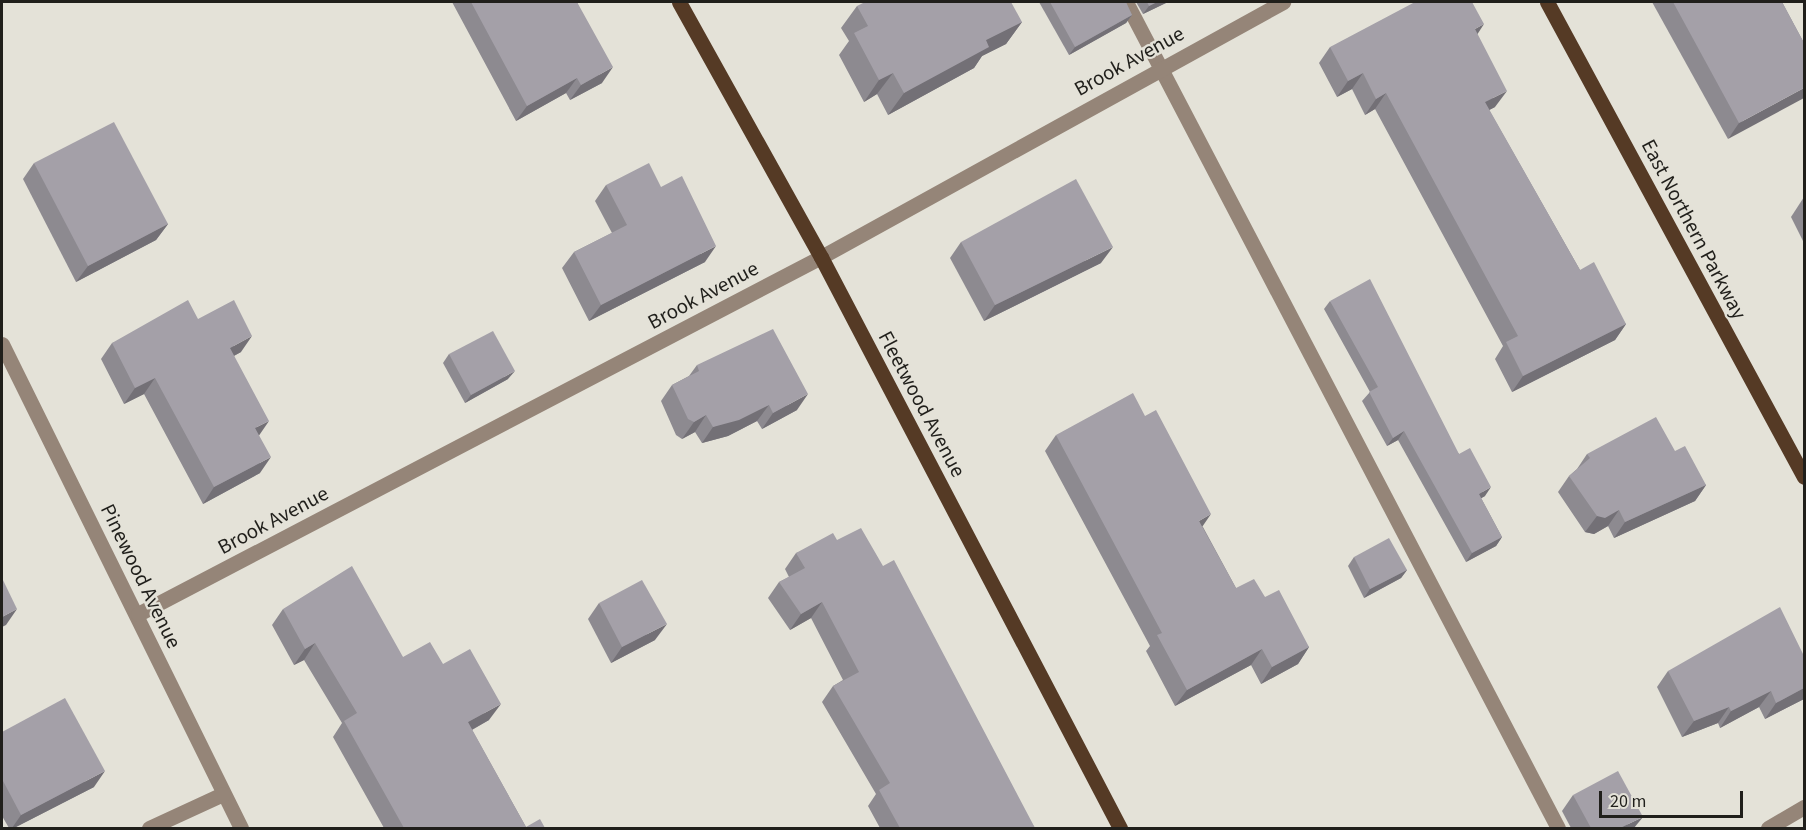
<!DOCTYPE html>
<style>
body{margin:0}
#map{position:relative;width:1806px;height:830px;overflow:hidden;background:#e4e2d8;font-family:"Source Sans 3",sans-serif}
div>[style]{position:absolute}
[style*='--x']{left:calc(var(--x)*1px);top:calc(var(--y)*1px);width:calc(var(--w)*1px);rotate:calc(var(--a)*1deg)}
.minor>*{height:15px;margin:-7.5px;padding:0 7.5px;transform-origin:7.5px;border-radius:7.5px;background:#958578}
.major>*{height:15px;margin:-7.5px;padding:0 7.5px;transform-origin:7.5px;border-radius:7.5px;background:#553a25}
.wall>*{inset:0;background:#8d8a90}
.shaded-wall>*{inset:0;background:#737076}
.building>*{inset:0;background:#a4a0a8}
span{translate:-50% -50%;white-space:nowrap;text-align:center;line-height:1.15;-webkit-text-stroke:4.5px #e4e2d8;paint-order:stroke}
.street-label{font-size:21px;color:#201f1b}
.frame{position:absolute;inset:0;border:3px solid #201f1b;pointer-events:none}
.scale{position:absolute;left:1599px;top:791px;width:144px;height:27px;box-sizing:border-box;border:3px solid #201f1b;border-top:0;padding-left:8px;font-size:18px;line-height:21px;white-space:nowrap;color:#201f1b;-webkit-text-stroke:4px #e4e2d8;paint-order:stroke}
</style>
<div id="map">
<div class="minor">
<div style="--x:1126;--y:2;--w:932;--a:62.39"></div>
<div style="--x:2;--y:344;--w:540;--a:63.72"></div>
<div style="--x:138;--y:614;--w:771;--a:-27.6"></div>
<div style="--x:821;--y:257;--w:528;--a:-28.9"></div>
<div style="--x:149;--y:828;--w:81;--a:-24.7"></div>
<div style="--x:1768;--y:828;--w:42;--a:-30.3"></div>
</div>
<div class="major">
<div style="--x:679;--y:2;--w:292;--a:60.9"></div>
<div style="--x:821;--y:257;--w:645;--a:62.36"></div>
<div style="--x:1547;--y:2;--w:540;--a:61.58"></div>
</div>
<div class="wall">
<div style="clip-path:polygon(452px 2px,577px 2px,602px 83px,570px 100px,566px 93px,516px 121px)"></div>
<div style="clip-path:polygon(1039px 2px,1126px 2px,1132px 15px,1126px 23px,1069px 55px)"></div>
<div style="clip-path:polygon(1136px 2px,1168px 2px,1143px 14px)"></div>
<div style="clip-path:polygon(1652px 2px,1782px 2px,1804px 43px,1728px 139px)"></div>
<div style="clip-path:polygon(857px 6px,1022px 22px,1006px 44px,982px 56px,974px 68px,888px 115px,877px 94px,864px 102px,839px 55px,849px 41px,841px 28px)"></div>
<div style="clip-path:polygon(1477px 34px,1495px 107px,1489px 110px,1580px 270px,1626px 324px,1615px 340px,1512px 392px,1495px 359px,1503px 346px,1375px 109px,1365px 115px,1352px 89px,1337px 97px,1319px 63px,1330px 47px)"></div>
<div style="clip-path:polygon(34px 163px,168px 224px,156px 240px,76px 282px,23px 179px)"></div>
<div style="clip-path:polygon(606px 185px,661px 187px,705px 262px,589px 321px,562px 268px,574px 252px,612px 233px,595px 201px)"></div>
<div style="clip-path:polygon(1804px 197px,1804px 243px,1791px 217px)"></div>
<div style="clip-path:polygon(961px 242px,1101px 263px,984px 321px,950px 258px)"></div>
<div style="clip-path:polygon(1330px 301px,1459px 454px,1485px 496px,1481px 498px,1502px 537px,1496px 546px,1466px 562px,1398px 440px,1387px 446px,1362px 401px,1370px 392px,1324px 309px)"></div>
<div style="clip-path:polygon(198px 319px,241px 352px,234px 356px,259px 435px,260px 473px,203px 504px,144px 394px,124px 404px,101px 359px,112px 343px)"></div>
<div style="clip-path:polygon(449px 354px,508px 379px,465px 403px,443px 363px)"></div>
<div style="clip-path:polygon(697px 365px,797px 410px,762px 429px,757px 421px,728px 436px,702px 443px,695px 432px,682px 439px,676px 435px,661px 401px,672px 385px,689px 376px)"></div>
<div style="clip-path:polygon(1056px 435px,1203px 527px,1236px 588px,1265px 597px,1309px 647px,1298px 664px,1261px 684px,1251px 665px,1175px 706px,1146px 651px,1150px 646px,1045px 451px)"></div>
<div style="clip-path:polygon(1675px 451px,1706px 485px,1695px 501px,1614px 538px,1608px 526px,1594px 534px,1585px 532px,1558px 492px,1569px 476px,1577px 469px,1587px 454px)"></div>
<div style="clip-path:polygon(837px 540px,1035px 828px,880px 828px,868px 806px,876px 794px,822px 702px,833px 686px,843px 680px,811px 618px,790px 630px,768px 598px,779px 582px,789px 577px,785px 569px,796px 553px)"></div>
<div style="clip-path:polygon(1354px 557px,1407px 570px,1401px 578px,1364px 598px,1348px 566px)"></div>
<div style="clip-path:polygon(599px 603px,655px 640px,611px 663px,588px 619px)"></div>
<div style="clip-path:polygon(283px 609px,403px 657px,443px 664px,489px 720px,472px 730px,526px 827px,545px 828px,384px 828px,333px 737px,342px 723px,304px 660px,294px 665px,272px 625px)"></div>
<div style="clip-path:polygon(1804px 656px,1804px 699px,1765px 719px,1759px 707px,1720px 728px,1718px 723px,1682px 737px,1657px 687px,1668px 671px)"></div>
<div style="clip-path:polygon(2px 732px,94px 787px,14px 828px,9px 828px,2px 816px)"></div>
<div style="clip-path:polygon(1573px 795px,1634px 828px,1571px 828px,1562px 811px)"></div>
</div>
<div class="shaded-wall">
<div style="clip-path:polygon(1157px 2px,1168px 2px,1143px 14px,1149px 6px)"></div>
<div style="clip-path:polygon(1132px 15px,1126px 23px,1069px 55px,1075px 47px)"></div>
<div style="clip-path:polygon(1022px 22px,1006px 44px,982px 56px,974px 68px,888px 115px,904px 93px,986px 40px)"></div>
<div style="clip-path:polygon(1484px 24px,1473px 41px,1475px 29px)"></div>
<div style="clip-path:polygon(613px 67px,602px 83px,570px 100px,581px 85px)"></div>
<div style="clip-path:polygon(893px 73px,877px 94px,864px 102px,879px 80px)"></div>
<div style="clip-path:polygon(1363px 73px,1352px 89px,1337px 97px,1348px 81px)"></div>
<div style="clip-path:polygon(577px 78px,566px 93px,516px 121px,527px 106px)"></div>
<div style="clip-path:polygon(1804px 88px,1804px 98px,1728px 139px,1739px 123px)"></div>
<div style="clip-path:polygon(1507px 91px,1495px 107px,1474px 118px,1485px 102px)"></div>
<div style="clip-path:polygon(1386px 93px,1375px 109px,1365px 115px,1376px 99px)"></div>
<div style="clip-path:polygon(168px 224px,156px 240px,76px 282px,88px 266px)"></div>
<div style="clip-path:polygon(716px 246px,705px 262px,589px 321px,601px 305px)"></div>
<div style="clip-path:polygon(1113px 247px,1101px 263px,984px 321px,995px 305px)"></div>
<div style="clip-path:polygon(1626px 324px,1615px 340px,1512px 392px,1523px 376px)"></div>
<div style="clip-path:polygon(252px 336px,241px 352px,218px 364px,230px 348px)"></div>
<div style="clip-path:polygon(515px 371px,508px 379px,465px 403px,471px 395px)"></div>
<div style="clip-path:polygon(155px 378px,144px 394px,124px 404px,135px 388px)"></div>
<div style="clip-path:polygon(808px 394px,797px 410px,762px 429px,773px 413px)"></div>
<div style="clip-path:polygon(769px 405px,757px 421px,728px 436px,702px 443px,713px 427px)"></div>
<div style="clip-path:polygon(706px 415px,695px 432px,682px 439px,694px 422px)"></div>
<div style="clip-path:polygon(269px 421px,258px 437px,255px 428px)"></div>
<div style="clip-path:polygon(1404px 431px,1398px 440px,1387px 446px,1393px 438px)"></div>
<div style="clip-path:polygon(271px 457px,260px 473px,203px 504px,214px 487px)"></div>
<div style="clip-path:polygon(1706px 485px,1695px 501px,1614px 538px,1625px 522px)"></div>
<div style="clip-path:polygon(1491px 487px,1485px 496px,1473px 503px,1479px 494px)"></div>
<div style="clip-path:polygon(1619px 510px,1608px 526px,1594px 534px,1585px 532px,1597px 516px)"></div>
<div style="clip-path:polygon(1211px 514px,1200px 530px,1199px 521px)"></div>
<div style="clip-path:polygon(1502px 537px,1496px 546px,1466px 562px,1472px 553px)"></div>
<div style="clip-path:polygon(1407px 570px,1401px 578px,1364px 598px,1370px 589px)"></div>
<div style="clip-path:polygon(822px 602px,811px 618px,790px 630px,801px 614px)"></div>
<div style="clip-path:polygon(17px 609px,6px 625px,2px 627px,2px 617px)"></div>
<div style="clip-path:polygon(667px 624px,655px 640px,611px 663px,622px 647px)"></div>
<div style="clip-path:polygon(315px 643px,304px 660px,294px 665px,305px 649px)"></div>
<div style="clip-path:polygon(1309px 647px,1298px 664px,1261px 684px,1272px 667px)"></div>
<div style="clip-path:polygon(1262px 649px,1251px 665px,1175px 706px,1187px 690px)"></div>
<div style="clip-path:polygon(1804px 688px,1804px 699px,1765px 719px,1776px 703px)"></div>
<div style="clip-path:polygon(1771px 691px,1759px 707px,1720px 728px,1731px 711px)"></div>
<div style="clip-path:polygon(501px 704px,489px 720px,457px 738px,468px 722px)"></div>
<div style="clip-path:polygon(1729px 707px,1718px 723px,1682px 737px,1694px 721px)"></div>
<div style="clip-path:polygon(105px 771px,94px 787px,14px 828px,12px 828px,21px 815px)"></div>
<div style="clip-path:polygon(1643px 817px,1634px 828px,1620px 828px)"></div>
</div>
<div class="building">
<div style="clip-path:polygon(471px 2px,577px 2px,613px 67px,581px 85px,577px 78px,527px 106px)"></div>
<div style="clip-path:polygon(865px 2px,1011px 2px,1022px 22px,986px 40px,989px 47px,904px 93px,893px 73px,879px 80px,854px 33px,868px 26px,857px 6px)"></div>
<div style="clip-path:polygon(1050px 2px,1126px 2px,1132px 15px,1075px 47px)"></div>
<div style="clip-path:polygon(1147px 2px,1157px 2px,1149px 6px)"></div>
<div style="clip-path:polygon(1415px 2px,1472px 2px,1484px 24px,1475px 29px,1507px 91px,1485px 102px,1580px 270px,1594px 262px,1626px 324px,1523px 376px,1506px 342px,1518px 336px,1386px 93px,1376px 99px,1363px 73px,1348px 81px,1330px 47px)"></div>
<div style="clip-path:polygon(1673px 2px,1782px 2px,1804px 43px,1804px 88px,1739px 123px)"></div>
<div style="clip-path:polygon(114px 122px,168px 224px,88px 266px,34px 163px)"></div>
<div style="clip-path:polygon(649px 163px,661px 187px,682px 176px,716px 246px,601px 305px,574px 252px,627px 225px,606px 185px)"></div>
<div style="clip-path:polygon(1076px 179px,1113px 247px,995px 305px,961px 242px)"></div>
<div style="clip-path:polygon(1370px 279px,1459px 454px,1470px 448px,1491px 487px,1479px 494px,1502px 537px,1472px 553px,1404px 431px,1393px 438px,1369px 392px,1378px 387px,1330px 301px)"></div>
<div style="clip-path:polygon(188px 300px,198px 319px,234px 300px,252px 336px,230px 348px,269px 421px,255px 428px,271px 457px,214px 487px,155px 378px,135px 388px,112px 343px)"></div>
<div style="clip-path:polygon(773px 329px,808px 394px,773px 413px,769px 405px,739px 420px,713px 427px,706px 415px,694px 422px,688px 419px,672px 385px,699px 371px,697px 365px)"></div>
<div style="clip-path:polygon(493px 331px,515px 371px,471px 395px,449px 354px)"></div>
<div style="clip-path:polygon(1133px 393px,1145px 416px,1156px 410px,1211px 514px,1199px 521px,1236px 588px,1254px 579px,1265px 597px,1279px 590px,1309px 647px,1272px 667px,1262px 649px,1187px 690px,1157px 635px,1162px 633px,1056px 435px)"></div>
<div style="clip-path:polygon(1656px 417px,1675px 451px,1685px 446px,1706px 485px,1625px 522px,1619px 510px,1605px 518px,1597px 516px,1569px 476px,1590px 458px,1587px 454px)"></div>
<div style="clip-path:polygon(861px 528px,883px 566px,894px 560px,1035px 828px,900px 828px,879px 790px,890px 783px,833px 686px,859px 672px,822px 602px,801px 614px,779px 582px,805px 568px,796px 553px,833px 533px,837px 540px)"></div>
<div style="clip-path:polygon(1389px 538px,1407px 570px,1370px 589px,1354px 557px)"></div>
<div style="clip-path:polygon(352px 566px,403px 657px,430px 642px,443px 664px,470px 649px,501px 704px,468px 722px,526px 827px,540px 819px,545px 828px,404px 828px,344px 721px,357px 713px,315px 643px,305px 649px,283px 609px)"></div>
<div style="clip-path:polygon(2px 578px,17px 609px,2px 617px)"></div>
<div style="clip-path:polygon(642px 580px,667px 624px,622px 647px,599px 603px)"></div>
<div style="clip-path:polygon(1780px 607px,1804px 656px,1804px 688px,1776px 703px,1771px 691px,1731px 711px,1729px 707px,1694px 721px,1668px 671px)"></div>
<div style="clip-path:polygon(65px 698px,105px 771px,21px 815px,2px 779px,2px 732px)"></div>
<div style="clip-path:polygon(1618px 771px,1643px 817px,1620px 828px,1591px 828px,1573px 795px)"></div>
</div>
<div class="street-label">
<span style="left:1129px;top:61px;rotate:-29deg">Brook Avenue</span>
<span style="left:1694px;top:229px;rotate:62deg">East Northern Parkway</span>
<span style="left:703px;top:295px;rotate:-28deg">Brook Avenue</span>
<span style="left:922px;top:404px;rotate:62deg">Fleetwood Avenue</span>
<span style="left:273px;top:520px;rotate:-28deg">Brook Avenue</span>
<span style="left:141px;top:576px;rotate:64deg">Pinewood Avenue</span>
</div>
<div class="frame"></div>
<div class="scale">20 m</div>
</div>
